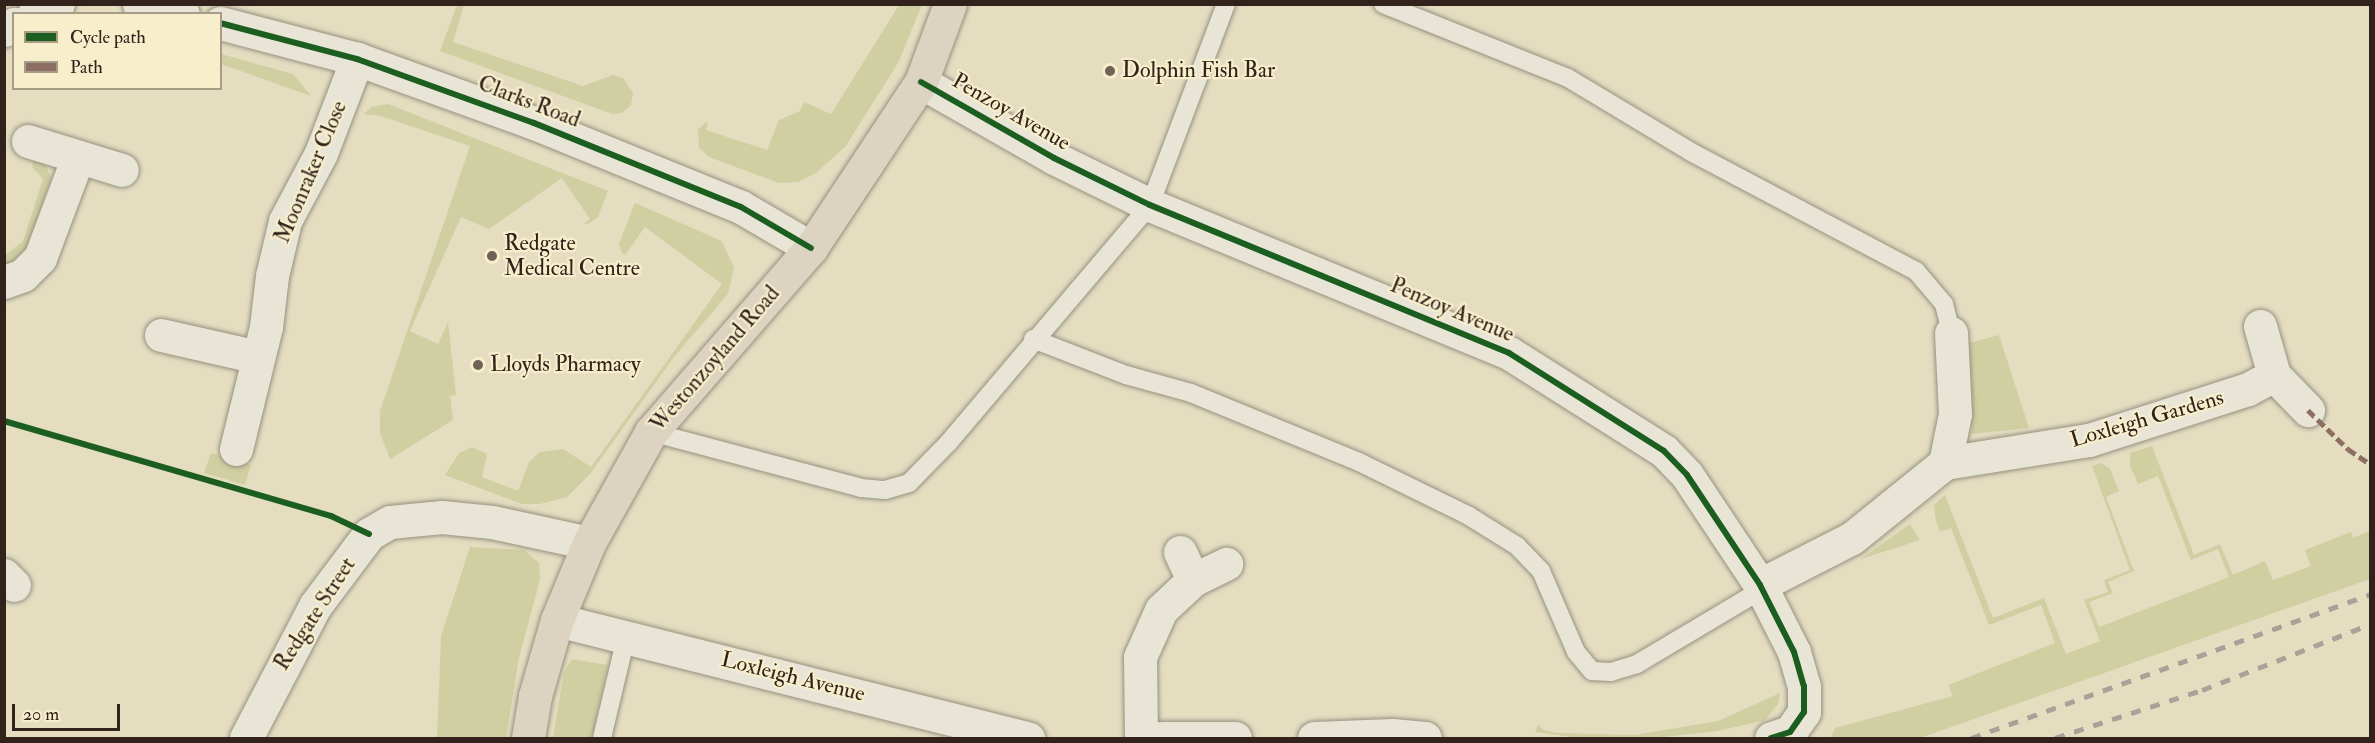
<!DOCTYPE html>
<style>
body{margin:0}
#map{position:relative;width:2375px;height:743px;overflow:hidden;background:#e4ddc0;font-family:"IM FELL Double Pica",serif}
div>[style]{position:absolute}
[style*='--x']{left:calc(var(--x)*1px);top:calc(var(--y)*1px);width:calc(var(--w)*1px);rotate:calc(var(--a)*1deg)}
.green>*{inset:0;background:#d0cfa2}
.roads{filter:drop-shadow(0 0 2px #969180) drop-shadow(0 0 2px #969180)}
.lane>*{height:18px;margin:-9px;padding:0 9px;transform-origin:9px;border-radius:9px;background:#e8e5d6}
.street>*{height:33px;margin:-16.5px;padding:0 16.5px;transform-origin:16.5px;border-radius:16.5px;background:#e8e5d6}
.primary>*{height:33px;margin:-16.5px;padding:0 16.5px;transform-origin:16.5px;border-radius:16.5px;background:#dcd4c1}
.rail>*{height:4.5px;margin-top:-2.25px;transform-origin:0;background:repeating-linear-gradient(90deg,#a8a398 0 10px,transparent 0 20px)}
.quiet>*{height:4.5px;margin-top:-2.25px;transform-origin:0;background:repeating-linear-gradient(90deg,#8d6e63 0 9px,transparent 0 13.5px)}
.cycleway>*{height:6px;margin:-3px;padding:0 3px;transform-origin:3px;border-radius:3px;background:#1b5e20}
.dots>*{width:16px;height:16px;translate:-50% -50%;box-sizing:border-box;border:3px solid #f7eecc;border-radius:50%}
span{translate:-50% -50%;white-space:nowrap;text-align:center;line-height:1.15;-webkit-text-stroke:4.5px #f7eecc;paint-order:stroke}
.poi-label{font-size:22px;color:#31221c}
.left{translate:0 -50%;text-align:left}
.street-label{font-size:22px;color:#31221c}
.frame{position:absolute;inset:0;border:6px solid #31221c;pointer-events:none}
.legend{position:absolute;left:12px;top:12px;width:210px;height:78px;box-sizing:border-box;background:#f7eecc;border:2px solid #a89c86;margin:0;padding:8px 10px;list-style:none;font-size:18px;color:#31221c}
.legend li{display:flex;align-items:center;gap:12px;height:30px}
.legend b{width:30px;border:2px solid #a89c86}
.scale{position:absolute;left:12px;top:704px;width:108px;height:27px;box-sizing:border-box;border:3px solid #31221c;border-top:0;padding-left:8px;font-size:18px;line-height:21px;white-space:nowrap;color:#31221c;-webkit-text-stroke:4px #f7eecc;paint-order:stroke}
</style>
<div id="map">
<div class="green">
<div style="clip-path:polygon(457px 5px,464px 5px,453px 42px,583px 86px,613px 75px,623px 78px,633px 93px,631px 105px,622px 113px,612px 114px,440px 51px)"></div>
<div style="clip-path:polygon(899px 5px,922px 5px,898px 63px,845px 147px,816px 173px,798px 182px,779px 183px,709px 157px,699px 148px,698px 129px,708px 121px,706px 130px,767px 150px,779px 120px,800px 111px,804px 102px,831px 114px)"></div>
<div style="clip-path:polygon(221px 54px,293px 74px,311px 96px,221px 64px)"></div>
<div style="clip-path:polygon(388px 104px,608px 191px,598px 217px,588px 224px,584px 224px,590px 219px,562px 178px,489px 229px,461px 217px,410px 331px,438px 344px,448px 322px,456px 395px,450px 396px,453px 420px,390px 459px,380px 433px,380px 411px,470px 146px,381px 116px,363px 114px,372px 107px)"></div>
<div style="clip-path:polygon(34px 160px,46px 165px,51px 179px,25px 252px,5px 266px,4px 256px,23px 241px,43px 179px,32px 167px)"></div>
<div style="clip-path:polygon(635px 203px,722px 241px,734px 268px,728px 294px,674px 357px,590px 474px,567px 497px,540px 504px,522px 504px,445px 475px,459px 453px,472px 447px,487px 454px,482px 477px,518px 491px,529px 462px,540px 452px,563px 449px,591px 467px,722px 284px,645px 227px,625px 255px,622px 253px,619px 244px)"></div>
<div style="clip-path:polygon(1999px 335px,2029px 428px,1972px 434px,1965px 344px)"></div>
<div style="clip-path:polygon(2152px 446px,2194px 555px,2220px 544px,2233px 575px,2265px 561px,2273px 580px,2311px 566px,2305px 550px,2351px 532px,2353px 538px,2370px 531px,2370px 579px,1920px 738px,1830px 738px,1835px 728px,1953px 696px,1948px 685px,2055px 643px,2041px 605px,1989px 625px,1951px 528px,1940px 532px,1936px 521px,1934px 505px,1945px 495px,1993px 618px,2044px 598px,2066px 654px,2100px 641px,2084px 600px,2108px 592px,2104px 580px,2130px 570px,2092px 466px,2101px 463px,2110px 469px,2119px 491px,2106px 497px,2134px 571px,2108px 582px,2113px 593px,2089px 602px,2099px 627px,2229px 577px,2218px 549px,2191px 560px,2158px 476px,2138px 484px,2130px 466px,2130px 453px)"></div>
<div style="clip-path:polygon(211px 453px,251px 465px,245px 485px,204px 473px)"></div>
<div style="clip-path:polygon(1910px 524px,1920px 540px,1861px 559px)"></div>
<div style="clip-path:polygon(470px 547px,524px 550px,539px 563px,540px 579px,519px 658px,506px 738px,437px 738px,441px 636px)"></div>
<div style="clip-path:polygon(572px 659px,608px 665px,592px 738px,553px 738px,564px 672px)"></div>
<div style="clip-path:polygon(1780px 693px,1778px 704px,1765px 720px,1718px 731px,1655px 738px,1580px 738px,1535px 732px,1538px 724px,1543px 730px,1557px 733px,1635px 735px,1718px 721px)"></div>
</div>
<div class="roads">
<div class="lane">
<div style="--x:1383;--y:4;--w:199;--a:21.8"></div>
<div style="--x:1568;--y:78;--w:144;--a:31"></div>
<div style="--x:1691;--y:152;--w:255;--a:27.9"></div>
<div style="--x:1916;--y:271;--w:43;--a:49.7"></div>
<div style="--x:1944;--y:304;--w:30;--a:76"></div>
<div style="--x:1033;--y:339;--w:100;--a:21.2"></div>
<div style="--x:1126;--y:375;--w:67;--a:15.5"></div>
<div style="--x:1191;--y:393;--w:182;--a:22.3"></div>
<div style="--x:1359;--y:462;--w:123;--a:26.1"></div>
<div style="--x:1469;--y:516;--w:57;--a:32"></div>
<div style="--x:1517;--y:546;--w:35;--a:46"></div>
<div style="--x:1541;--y:571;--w:88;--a:66.6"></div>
<div style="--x:1576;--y:652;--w:25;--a:50"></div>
<div style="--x:1592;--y:671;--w:19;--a:3"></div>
<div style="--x:1611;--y:672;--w:27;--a:-17"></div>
<div style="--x:1637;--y:664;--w:147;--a:-30.8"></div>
<div style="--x:651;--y:432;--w:217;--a:14.9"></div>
<div style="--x:861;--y:488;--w:24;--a:5"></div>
<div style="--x:885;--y:490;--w:25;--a:-16"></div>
<div style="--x:909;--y:483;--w:57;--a:-45.7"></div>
<div style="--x:949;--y:442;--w:311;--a:-49.7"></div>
<div style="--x:1150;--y:205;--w:215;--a:-69.3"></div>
<div style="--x:602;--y:738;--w:104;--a:-76.6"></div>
</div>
<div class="street">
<div style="--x:139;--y:4;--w:45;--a:12.8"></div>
<div style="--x:34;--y:14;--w:26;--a:-23"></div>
<div style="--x:220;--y:23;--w:142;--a:14.7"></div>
<div style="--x:357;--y:59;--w:188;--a:19.9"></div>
<div style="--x:534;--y:123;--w:223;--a:22.1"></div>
<div style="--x:741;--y:207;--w:81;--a:30.4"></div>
<div style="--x:4;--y:30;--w:12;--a:-31"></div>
<div style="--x:921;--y:82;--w:153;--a:29.7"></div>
<div style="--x:1054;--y:158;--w:107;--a:26.1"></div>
<div style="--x:1150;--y:205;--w:388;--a:22.4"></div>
<div style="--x:1509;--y:353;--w:183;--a:32.3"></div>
<div style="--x:1664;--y:451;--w:33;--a:46"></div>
<div style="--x:1687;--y:475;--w:132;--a:56.4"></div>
<div style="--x:1760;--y:585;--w:75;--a:63.1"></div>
<div style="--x:1794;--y:652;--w:35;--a:74"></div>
<div style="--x:1804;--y:686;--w:26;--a:90"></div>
<div style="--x:1804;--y:712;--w:24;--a:125"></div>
<div style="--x:1790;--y:732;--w:20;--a:162"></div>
<div style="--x:28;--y:141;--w:98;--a:17.1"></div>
<div style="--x:4;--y:282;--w:20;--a:-20"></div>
<div style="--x:23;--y:275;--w:24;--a:-45"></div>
<div style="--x:40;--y:258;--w:108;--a:-69.4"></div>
<div style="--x:2260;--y:326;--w:51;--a:74.1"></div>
<div style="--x:2274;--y:375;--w:49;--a:45.8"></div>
<div style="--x:161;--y:335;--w:99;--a:12.8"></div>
<div style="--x:236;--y:449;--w:126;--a:-76.2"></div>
<div style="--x:266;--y:327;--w:51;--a:-83.3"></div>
<div style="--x:272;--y:276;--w:57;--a:-76.7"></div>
<div style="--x:285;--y:221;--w:77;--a:-62.1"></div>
<div style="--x:321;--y:153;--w:101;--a:-69"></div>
<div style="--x:1945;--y:463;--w:146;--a:-9.1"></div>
<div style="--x:2089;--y:440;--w:167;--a:-17.8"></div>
<div style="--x:2248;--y:389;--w:30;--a:-28"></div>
<div style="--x:1180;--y:552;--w:31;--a:65"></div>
<div style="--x:4;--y:575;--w:14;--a:45"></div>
<div style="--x:1760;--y:585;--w:103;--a:-27.1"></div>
<div style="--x:1852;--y:538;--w:119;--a:-38.9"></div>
<div style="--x:1945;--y:463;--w:50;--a:-78.5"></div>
<div style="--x:1955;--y:414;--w:81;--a:-92.8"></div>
<div style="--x:557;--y:620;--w:486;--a:14.1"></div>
<div style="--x:246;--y:738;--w:149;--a:-62.4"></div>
<div style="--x:315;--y:606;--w:90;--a:-53.1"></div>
<div style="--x:369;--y:534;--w:24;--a:-30"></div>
<div style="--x:390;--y:522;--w:52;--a:-5.5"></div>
<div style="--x:442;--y:517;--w:50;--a:5.7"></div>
<div style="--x:492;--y:522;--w:99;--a:12.2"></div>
<div style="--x:1141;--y:738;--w:81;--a:-90.7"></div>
<div style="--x:1140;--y:657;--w:51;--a:-65.9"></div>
<div style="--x:1161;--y:610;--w:44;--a:-43.2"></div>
<div style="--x:1193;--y:580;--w:37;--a:-26"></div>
<div style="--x:1161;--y:738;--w:74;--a:0"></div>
<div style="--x:1314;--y:738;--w:78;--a:-2.2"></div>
<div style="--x:1392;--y:735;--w:33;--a:5"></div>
</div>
<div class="primary">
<div style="--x:528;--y:738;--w:43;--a:-80.5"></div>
<div style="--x:535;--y:696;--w:79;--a:-73.9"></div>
<div style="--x:557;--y:620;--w:83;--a:-67.4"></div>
<div style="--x:589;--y:543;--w:127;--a:-60.8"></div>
<div style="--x:651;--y:432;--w:244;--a:-49"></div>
<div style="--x:811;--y:248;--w:199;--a:-56.5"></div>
<div style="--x:921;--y:82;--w:83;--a:-69.6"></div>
</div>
</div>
<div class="rail">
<div style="--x:1971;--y:738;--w:424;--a:-19.8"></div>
<div style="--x:2055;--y:738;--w:155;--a:-18.1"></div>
<div style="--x:2202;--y:690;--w:180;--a:-21.4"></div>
</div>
<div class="quiet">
<div style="--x:2308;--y:410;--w:56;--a:44.3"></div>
<div style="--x:2348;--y:449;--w:27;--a:34"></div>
</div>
<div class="cycleway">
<div style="--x:220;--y:23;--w:142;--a:14.7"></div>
<div style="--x:357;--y:59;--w:188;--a:19.9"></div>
<div style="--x:534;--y:123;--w:223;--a:22.1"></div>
<div style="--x:741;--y:207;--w:81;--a:30.4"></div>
<div style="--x:921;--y:82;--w:153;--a:29.7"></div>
<div style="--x:1054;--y:158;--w:107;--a:26.1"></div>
<div style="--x:1150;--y:205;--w:388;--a:22.4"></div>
<div style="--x:1509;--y:353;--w:183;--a:32.3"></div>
<div style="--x:1664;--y:451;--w:33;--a:46"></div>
<div style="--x:1687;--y:475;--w:132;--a:56.4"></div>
<div style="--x:1760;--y:585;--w:75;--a:63.1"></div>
<div style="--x:1794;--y:652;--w:35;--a:74"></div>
<div style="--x:1804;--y:686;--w:26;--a:90"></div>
<div style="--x:1804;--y:712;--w:24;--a:125"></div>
<div style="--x:1790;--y:732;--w:20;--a:162"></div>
<div style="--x:4;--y:421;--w:341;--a:16.2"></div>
<div style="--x:331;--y:516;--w:42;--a:25.3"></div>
</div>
<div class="dots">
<div style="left:1110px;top:71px;background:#706355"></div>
<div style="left:492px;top:256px;background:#706355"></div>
<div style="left:478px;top:365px;background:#706355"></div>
</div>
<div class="poi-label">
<span class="left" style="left:1122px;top:71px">Dolphin Fish Bar</span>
<span class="left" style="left:504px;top:256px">Redgate<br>Medical Centre</span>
<span class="left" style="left:490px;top:365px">Lloyds Pharmacy</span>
</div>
<div class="street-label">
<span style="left:529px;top:102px;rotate:21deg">Clarks Road</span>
<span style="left:1011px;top:112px;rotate:30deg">Penzoy Avenue</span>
<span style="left:311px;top:172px;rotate:-67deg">Moonraker Close</span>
<span style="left:1452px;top:310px;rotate:23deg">Penzoy Avenue</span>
<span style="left:715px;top:359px;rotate:-49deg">Westonzoyland Road</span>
<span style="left:2147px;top:419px;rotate:-16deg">Loxleigh Gardens</span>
<span style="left:315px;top:614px;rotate:-57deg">Redgate Street</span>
<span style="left:793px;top:677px;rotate:14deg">Loxleigh Avenue</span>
</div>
<div class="frame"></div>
<ul class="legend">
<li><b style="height:8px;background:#1b5e20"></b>Cycle path</li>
<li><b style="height:8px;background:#8d6e63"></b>Path</li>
</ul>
<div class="scale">20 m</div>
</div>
